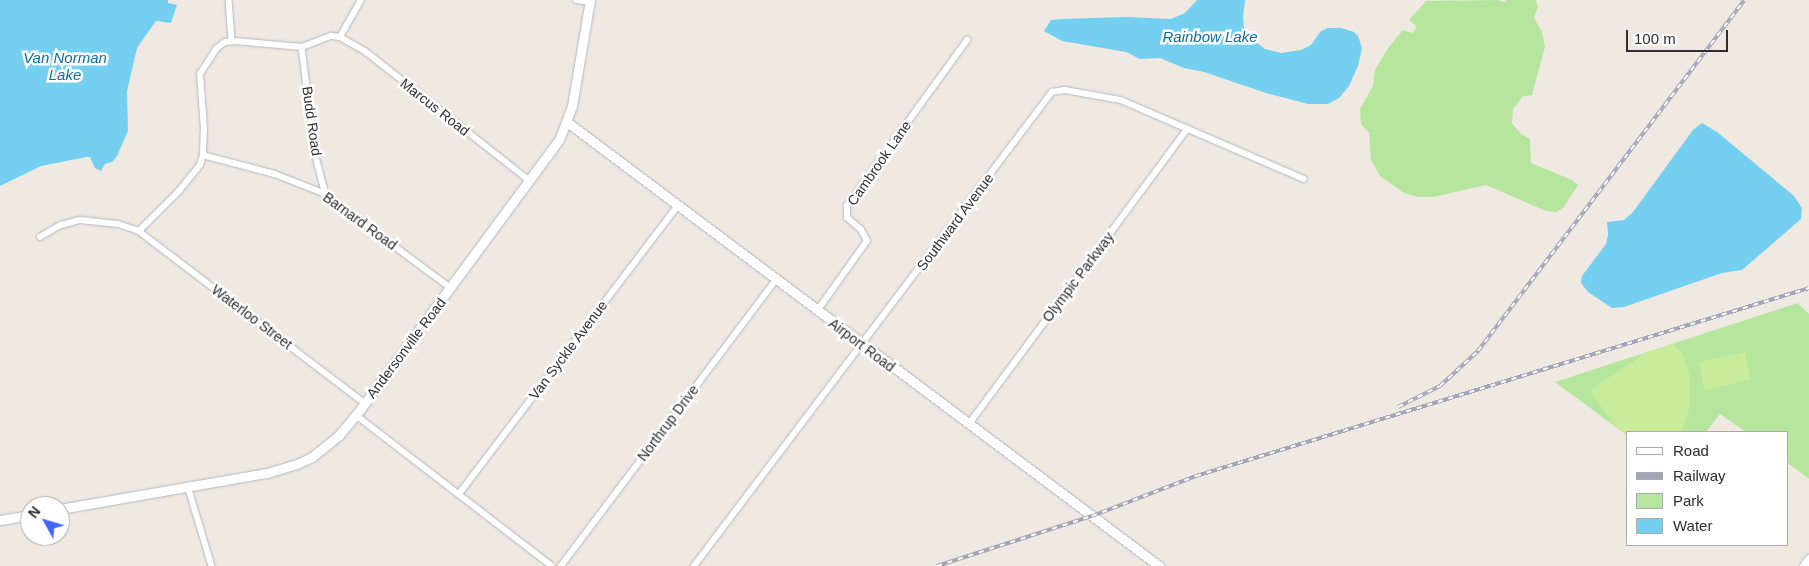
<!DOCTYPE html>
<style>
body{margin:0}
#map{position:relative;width:1809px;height:566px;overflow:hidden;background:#efe9e1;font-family:Helvetica,sans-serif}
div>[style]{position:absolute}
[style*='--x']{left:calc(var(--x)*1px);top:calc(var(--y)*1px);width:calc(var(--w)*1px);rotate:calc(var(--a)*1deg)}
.green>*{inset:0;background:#b6e59e}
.pitch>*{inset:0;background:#c9ec9a}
.water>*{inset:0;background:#75cff0}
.roads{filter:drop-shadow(0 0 1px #b4b7c1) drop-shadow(0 0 1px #b4b7c1)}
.street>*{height:5.5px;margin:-2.75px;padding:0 2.75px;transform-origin:2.75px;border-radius:2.75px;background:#fff}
.secondary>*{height:9px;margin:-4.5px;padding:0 4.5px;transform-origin:4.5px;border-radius:4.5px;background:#fff}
.rail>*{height:4px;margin-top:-2px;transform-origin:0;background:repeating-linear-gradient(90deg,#fff 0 5.5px,#a3a6b8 0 11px);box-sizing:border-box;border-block:1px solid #a3a6b8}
span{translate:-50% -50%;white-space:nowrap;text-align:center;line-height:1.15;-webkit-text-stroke:5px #fff;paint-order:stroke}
.street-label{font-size:14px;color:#2e2e2e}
.water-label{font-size:15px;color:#0d6fa3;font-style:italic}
.legend{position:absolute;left:1626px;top:431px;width:162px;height:115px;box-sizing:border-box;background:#fff;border:1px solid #ababab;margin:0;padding:6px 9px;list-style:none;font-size:15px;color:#2e2e2e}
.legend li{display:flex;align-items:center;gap:10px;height:25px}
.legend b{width:25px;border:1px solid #ababab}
.north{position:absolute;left:20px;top:496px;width:50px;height:50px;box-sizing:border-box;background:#fff;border:1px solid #ababab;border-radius:50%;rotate:309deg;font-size:14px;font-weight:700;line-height:20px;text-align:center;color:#2e2e2e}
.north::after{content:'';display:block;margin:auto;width:18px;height:22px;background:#4264fb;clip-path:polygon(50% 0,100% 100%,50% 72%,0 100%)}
.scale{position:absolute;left:1626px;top:30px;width:102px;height:22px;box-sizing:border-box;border:2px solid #2e2e2e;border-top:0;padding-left:6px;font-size:15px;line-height:18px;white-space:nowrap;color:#2e2e2e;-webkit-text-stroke:4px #fff;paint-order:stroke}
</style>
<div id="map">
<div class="green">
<div style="clip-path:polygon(1498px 0,1505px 2px,1506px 0,1536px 0,1538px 7px,1534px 18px,1542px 32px,1545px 47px,1532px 95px,1523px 96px,1513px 109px,1512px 123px,1520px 133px,1530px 139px,1531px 163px,1572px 180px,1578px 185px,1564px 207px,1557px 212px,1546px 211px,1486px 185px,1433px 197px,1418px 197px,1404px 193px,1380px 176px,1371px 160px,1369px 133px,1361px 124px,1360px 109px,1373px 86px,1375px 70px,1388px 48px,1403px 30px,1412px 33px,1417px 27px,1409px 20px,1426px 1px)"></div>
<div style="clip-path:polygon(1798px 303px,1809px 314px,1809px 479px,1788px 463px,1788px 432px,1746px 432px,1720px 414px,1706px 432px,1628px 432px,1628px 436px,1555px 382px)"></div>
</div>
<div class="pitch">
<div style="clip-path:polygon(1673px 344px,1683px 354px,1690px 377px,1690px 405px,1683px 429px,1681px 432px,1628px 432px,1628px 436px,1617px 428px,1592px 394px,1593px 388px,1651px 350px,1652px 351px)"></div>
<div style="clip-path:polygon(1745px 352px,1750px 380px,1704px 390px,1699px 362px)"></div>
</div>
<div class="water">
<div style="clip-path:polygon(0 0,168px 0,168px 3px,177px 5px,171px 23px,156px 21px,137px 48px,127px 91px,128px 131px,117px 156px,112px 162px,105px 164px,101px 171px,95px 168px,90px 157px,86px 157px,41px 166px,0 186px)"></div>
<div style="clip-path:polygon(1197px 0,1245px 0,1243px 17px,1244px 28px,1249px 37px,1265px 49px,1281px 53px,1301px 50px,1311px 45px,1321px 31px,1328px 28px,1341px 28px,1354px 32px,1358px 36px,1362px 48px,1358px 66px,1349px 86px,1339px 98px,1328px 104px,1308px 104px,1266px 93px,1204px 72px,1184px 68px,1160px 58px,1140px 59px,1126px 52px,1062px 41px,1044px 31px,1051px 20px,1061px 19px,1126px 17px,1171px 19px,1185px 13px)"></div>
<div style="clip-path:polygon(1702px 123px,1717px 132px,1794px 196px,1802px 208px,1801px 219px,1742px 270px,1722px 273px,1624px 307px,1612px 308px,1588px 292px,1581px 283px,1582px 276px,1606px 244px,1608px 235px,1607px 222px,1624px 220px,1633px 212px,1693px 130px)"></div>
</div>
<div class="roads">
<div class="street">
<div style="--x:229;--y:0;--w:41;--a:85.8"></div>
<div style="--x:576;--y:0;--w:14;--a:8"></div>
<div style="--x:340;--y:37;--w:29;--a:29"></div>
<div style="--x:365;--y:51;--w:209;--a:38.2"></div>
<div style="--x:302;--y:47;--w:107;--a:83"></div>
<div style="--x:315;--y:153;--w:43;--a:75.3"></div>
<div style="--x:203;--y:155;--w:74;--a:14.8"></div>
<div style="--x:275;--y:174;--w:52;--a:21.6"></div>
<div style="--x:323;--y:193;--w:159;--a:36.6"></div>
<div style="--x:139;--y:231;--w:284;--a:37.3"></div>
<div style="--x:40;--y:237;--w:24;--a:-30"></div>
<div style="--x:61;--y:225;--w:20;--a:-15"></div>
<div style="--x:80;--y:220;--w:38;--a:6"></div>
<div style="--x:118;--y:224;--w:22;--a:18"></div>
<div style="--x:139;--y:231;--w:57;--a:-45"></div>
<div style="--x:179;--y:191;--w:33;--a:-51"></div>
<div style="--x:200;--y:165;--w:10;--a:-73"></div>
<div style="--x:203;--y:155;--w:26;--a:-88"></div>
<div style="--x:204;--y:129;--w:55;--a:-94.2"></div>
<div style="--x:200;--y:74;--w:30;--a:-57"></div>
<div style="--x:216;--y:49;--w:11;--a:-38"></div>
<div style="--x:225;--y:42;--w:10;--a:-6"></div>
<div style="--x:235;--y:41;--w:67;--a:5.1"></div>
<div style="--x:302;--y:47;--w:31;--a:-21"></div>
<div style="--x:331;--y:36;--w:9;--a:6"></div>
<div style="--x:340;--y:37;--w:43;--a:-60.4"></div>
<div style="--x:817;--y:311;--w:86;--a:-54.5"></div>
<div style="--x:867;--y:241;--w:13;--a:-119"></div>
<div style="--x:861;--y:230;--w:18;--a:-139"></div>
<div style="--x:847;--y:218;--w:12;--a:-90"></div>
<div style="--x:847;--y:206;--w:205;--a:-54.1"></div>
<div style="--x:356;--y:415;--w:247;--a:37.6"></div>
<div style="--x:969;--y:424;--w:367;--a:-53.5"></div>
<div style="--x:188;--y:486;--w:84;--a:73.3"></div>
<div style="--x:459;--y:494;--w:362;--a:-52.8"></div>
<div style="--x:561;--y:566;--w:358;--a:-53.1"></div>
<div style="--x:694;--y:566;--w:594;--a:-52.94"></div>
<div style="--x:1052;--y:92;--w:13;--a:-9"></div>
<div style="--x:1065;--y:90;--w:57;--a:10.1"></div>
<div style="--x:1121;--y:100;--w:199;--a:23.3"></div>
</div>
<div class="secondary">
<div style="--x:567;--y:122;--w:740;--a:36.87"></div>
<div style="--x:60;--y:509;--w:210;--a:-9.9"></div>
<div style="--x:267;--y:473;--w:31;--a:-17"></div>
<div style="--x:297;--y:464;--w:17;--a:-25"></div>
<div style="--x:312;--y:457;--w:35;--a:-39"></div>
<div style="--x:339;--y:435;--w:26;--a:-50"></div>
<div style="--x:356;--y:415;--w:342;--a:-53.6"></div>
<div style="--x:559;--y:140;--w:36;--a:-69"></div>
<div style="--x:572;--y:106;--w:108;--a:-80.4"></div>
<div style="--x:0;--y:520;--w:30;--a:-9"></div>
<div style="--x:1804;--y:566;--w:9;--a:-54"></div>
</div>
</div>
<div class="rail">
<div style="--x:1398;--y:407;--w:47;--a:-26.6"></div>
<div style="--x:1440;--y:386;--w:52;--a:-42.6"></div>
<div style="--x:1478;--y:351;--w:440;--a:-52.8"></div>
<div style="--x:937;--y:566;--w:163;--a:-17.9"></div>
<div style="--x:1092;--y:516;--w:111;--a:-21"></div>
<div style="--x:1196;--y:476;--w:641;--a:-17.05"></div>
</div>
<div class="street-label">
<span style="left:435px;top:107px;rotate:38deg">Marcus Road</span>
<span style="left:312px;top:121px;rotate:82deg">Budd Road</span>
<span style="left:879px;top:163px;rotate:-55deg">Cambrook Lane</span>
<span style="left:360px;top:221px;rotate:36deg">Barnard Road</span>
<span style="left:955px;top:222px;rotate:-53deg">Southward Avenue</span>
<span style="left:1078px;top:277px;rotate:-53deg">Olympic Parkway</span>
<span style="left:252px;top:317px;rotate:37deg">Waterloo Street</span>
<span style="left:862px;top:345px;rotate:37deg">Airport Road</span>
<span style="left:406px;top:348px;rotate:-53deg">Andersonville Road</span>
<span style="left:568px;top:350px;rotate:-53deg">Van Syckle Avenue</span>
<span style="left:668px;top:423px;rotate:-53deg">Northrup Drive</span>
</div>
<div class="water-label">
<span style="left:1210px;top:37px">Rainbow Lake</span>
<span style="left:65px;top:66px">Van Norman<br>Lake</span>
</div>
<ul class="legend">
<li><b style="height:6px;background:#fff"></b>Road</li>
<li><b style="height:6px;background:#a3a6b8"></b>Railway</li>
<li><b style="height:14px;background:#b6e59e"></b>Park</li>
<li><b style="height:14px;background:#75cff0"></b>Water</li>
</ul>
<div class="north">N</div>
<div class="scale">100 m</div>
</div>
